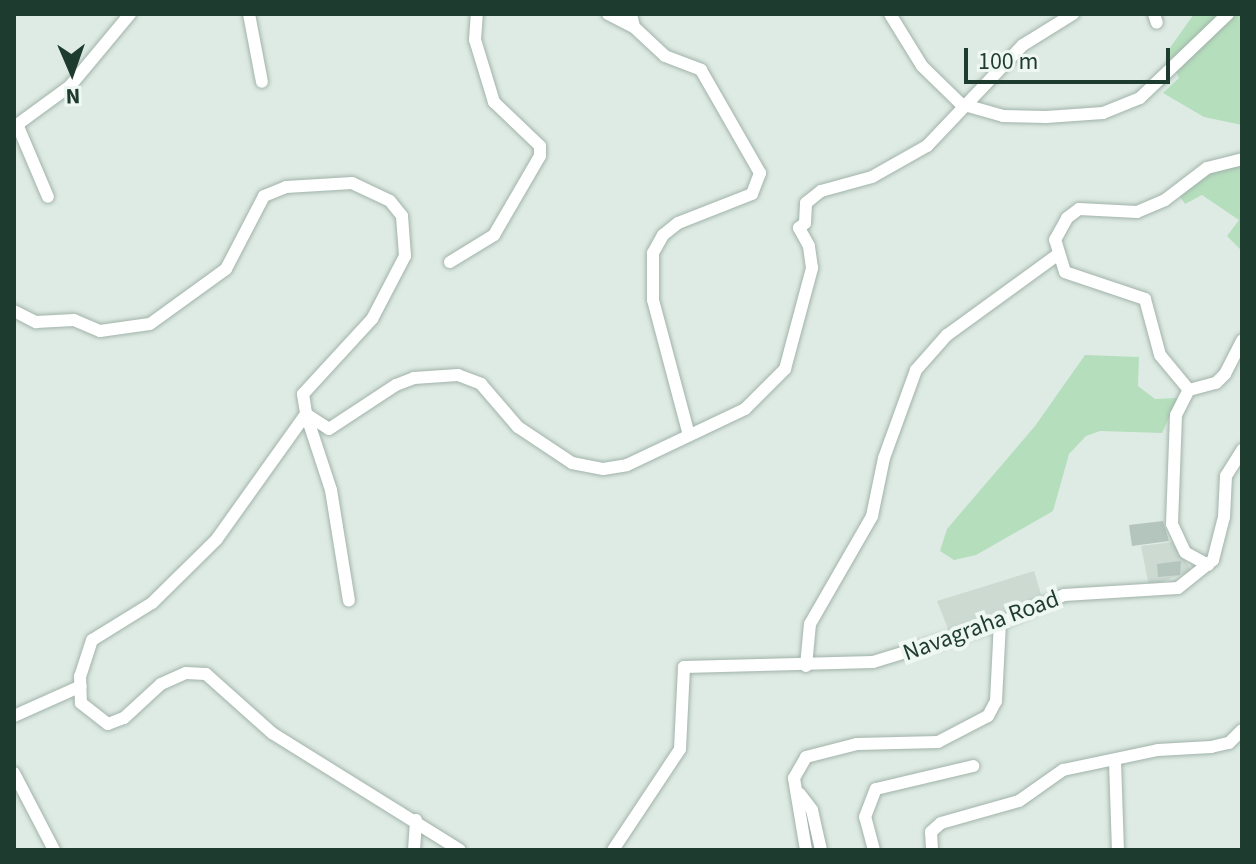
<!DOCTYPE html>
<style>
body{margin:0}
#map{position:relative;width:1256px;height:864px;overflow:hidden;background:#deebe4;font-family:"Source Sans 3",sans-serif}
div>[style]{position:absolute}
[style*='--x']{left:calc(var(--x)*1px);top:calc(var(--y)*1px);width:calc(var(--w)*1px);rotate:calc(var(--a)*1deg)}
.built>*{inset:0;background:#ccdad2}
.green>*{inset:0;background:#b5debc}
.building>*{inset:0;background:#b3c5bc}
.roads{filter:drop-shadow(0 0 2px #a1b3aa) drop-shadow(0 0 2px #a1b3aa)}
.street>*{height:12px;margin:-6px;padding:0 6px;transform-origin:6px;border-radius:6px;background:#fff}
span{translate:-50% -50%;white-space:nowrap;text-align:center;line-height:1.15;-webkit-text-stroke:8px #eef7f2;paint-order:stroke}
.street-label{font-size:24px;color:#1e3b30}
.frame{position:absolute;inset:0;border:16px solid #1e3b30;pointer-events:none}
.north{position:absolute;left:32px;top:32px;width:80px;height:80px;-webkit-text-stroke:6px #eef7f2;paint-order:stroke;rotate:178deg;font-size:22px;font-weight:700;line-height:32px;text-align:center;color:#1e3b30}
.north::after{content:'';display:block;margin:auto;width:28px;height:36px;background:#1e3b30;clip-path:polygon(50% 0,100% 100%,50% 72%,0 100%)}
.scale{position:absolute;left:964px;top:48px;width:206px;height:36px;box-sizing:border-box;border:4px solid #1e3b30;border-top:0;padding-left:10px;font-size:24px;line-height:28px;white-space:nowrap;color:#1e3b30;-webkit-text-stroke:6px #eef7f2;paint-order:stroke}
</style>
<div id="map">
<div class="built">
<div style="clip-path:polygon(1172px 542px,1192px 571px,1149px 586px,1141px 546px)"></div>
<div style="clip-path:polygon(1034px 571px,1045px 607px,954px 644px,937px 601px)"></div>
</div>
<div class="green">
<div style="clip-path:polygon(1194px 14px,1242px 14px,1242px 125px,1204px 117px,1163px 93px,1179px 78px,1167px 52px)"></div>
<div style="clip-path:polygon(1242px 160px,1242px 251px,1227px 236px,1239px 220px,1202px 195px,1185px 204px,1179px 195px,1210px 169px)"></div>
<div style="clip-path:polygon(1085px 355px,1139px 357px,1138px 386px,1155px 399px,1178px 398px,1162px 433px,1100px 431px,1086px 436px,1069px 454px,1053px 511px,976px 555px,954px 560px,940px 551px,947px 529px,1035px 426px)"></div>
</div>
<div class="building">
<div style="clip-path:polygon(1163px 521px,1169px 541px,1132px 546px,1129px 525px)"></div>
<div style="clip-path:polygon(1181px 561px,1180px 575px,1158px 577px,1157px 564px)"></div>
</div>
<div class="roads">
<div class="street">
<div style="--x:249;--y:14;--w:69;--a:79.2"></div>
<div style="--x:608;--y:14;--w:29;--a:27"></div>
<div style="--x:631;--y:14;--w:13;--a:77"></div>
<div style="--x:634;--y:27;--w:42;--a:43.1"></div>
<div style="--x:665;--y:56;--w:39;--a:21"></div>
<div style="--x:701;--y:70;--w:119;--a:60.2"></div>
<div style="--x:760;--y:173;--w:22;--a:111"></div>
<div style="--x:752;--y:194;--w:79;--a:158.6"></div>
<div style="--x:678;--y:223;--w:19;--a:141"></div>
<div style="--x:663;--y:235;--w:21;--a:119"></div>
<div style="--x:653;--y:253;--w:47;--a:90"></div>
<div style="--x:653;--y:300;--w:137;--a:75.1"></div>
<div style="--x:890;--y:14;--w:61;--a:58.4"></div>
<div style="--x:922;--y:66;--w:54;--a:44.3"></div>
<div style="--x:961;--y:104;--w:44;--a:15.9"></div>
<div style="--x:1003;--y:116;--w:43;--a:1.3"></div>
<div style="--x:1046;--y:117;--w:57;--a:-4"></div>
<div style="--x:1103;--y:113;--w:40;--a:-22"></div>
<div style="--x:1140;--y:98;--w:122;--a:-43.7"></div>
<div style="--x:1154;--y:14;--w:9;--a:72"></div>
<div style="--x:17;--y:124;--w:79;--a:67"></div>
<div style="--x:14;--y:127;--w:69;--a:-36.2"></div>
<div style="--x:70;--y:86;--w:94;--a:-50.2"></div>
<div style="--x:450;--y:262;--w:52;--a:-31.5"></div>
<div style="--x:494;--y:235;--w:91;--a:-59.8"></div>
<div style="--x:540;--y:156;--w:10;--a:-90"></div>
<div style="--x:540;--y:146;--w:64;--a:-136.3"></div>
<div style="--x:494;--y:102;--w:65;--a:-107"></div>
<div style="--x:475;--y:40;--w:26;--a:-86"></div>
<div style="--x:14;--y:311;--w:25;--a:27"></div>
<div style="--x:36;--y:322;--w:38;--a:-3"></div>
<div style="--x:74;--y:320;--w:28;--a:23"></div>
<div style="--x:100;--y:331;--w:50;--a:-8"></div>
<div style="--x:150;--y:324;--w:94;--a:-35.9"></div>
<div style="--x:226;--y:269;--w:82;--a:-62.5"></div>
<div style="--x:264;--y:196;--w:24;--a:-22"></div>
<div style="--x:286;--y:187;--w:66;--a:-3.5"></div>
<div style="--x:352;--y:183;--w:42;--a:25.3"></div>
<div style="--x:390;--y:201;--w:19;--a:51"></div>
<div style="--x:402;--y:216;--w:40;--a:85.7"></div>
<div style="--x:405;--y:256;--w:71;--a:117.6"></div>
<div style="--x:372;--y:319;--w:102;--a:132.6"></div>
<div style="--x:303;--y:394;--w:20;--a:81"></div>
<div style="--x:306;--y:414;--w:27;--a:33"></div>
<div style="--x:329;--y:429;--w:80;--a:-33.3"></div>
<div style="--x:396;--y:385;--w:19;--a:-21"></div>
<div style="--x:414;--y:378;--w:44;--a:-3.9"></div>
<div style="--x:458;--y:375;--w:25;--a:21"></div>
<div style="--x:481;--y:384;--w:57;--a:49.3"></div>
<div style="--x:518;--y:427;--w:65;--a:33.7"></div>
<div style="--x:572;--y:463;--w:32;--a:11"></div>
<div style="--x:603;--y:469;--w:24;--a:-9"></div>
<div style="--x:627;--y:465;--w:131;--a:-25.4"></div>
<div style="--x:745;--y:409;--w:57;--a:-45"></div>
<div style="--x:785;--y:369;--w:105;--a:-75"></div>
<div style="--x:812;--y:268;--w:22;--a:-98"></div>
<div style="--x:809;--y:246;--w:21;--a:-119"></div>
<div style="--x:799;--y:228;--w:8;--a:-40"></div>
<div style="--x:805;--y:223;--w:20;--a:-87"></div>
<div style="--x:806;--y:203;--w:19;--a:-39"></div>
<div style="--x:821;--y:191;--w:53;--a:-15.4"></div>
<div style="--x:872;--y:177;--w:63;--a:-29.4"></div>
<div style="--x:927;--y:146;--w:139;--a:-46.5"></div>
<div style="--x:1023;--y:45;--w:59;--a:-31.8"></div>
<div style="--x:1189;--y:390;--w:45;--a:-129.6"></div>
<div style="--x:1160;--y:355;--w:58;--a:-105"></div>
<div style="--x:1145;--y:299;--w:84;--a:-161.4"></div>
<div style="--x:1065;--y:272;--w:34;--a:-107"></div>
<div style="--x:1055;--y:240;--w:25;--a:-61"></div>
<div style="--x:1067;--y:218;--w:15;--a:-37"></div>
<div style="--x:1079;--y:209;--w:58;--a:3"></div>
<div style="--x:1137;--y:212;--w:30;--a:-23"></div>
<div style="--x:1165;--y:200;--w:53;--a:-37.3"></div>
<div style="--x:1207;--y:168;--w:36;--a:-14"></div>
<div style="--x:306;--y:414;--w:153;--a:125.5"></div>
<div style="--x:217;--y:539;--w:91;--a:135.4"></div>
<div style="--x:152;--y:603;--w:70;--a:148.3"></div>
<div style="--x:92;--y:640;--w:38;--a:108"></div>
<div style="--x:80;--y:676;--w:27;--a:88"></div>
<div style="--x:81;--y:703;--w:34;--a:38"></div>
<div style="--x:108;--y:724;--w:17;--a:-21"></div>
<div style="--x:124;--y:718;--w:50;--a:-42.6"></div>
<div style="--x:161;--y:684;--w:27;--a:-24"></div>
<div style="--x:186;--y:673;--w:20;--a:3"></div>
<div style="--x:206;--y:674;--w:89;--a:41.8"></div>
<div style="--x:272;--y:733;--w:221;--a:31.9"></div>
<div style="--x:307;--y:417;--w:77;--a:71.8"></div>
<div style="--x:331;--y:490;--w:112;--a:80.8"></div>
<div style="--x:1208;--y:565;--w:26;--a:-151"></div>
<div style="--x:1185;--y:552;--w:31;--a:-115"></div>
<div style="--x:1172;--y:524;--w:109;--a:-87.9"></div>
<div style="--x:1176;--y:415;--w:28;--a:-63"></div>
<div style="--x:1189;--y:390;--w:28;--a:-15"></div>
<div style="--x:1216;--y:383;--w:13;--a:-45"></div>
<div style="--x:1225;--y:374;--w:38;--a:-63"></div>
<div style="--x:806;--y:666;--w:42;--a:-84.6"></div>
<div style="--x:810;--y:624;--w:125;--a:-60.1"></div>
<div style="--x:872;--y:516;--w:59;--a:-78.3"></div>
<div style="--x:884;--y:458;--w:94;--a:-70"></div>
<div style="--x:916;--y:370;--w:47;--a:-48.5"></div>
<div style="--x:947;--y:335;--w:136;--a:-36"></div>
<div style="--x:14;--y:716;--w:73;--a:-24.1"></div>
<div style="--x:1115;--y:761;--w:89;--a:88.1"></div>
<div style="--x:14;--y:773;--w:87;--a:62.5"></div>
<div style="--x:800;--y:794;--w:20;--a:53"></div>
<div style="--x:812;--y:810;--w:41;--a:77.3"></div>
<div style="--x:414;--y:850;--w:30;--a:-86"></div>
<div style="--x:613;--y:850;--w:121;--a:-56.4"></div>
<div style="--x:680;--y:749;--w:82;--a:-87.2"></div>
<div style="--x:684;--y:667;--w:189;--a:-1.5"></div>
<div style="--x:873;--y:662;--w:133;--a:-17.1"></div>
<div style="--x:1000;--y:623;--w:70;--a:-23.6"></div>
<div style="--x:1064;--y:595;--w:114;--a:-3.5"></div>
<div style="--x:1178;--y:588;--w:45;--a:-38.7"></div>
<div style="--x:1213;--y:560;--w:44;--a:-75.7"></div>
<div style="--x:1224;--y:517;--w:41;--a:-87.2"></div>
<div style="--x:1226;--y:476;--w:31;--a:-58"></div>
<div style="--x:806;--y:850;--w:73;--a:-99.5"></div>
<div style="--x:794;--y:778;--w:24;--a:-60"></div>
<div style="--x:806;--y:757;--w:53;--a:-14.3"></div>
<div style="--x:857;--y:744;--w:81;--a:-1.4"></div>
<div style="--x:938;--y:742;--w:56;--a:-27.5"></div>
<div style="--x:988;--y:716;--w:17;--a:-62"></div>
<div style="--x:996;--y:701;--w:78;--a:-87.1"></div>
<div style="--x:874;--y:850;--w:34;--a:-105"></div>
<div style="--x:865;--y:817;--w:30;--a:-69"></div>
<div style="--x:876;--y:789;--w:100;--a:-13.3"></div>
<div style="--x:932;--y:850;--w:18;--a:-93"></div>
<div style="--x:931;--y:832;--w:13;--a:-42"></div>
<div style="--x:941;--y:823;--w:81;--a:-15.8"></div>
<div style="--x:1019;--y:801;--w:54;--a:-35.2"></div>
<div style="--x:1063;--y:770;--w:97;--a:-11.9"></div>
<div style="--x:1158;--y:750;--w:53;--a:-3.2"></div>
<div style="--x:1211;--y:747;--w:18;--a:-13"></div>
<div style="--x:1229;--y:743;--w:18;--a:-45"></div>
</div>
</div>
<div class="street-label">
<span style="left:981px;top:626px;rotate:-20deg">Navagraha Road</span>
</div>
<div class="frame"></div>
<div class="north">N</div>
<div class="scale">100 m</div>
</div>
